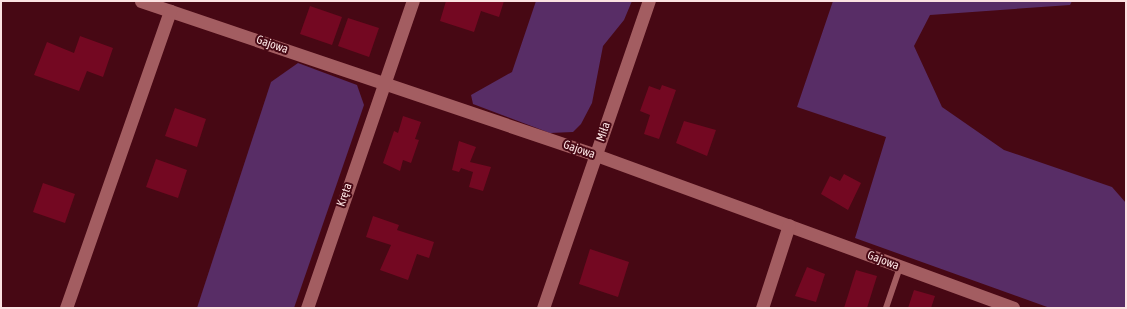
<!DOCTYPE html>
<meta charset="utf-8">
<style>
body{margin:0}
#map{position:relative;width:1127px;height:309px;overflow:hidden;background:#470814;font-family:"Asap Condensed",sans-serif}
div>[style]{position:absolute}
[style*='--x']{left:calc(var(--x)*1px);top:calc(var(--y)*1px);width:calc(var(--w)*1px);rotate:calc(var(--a)*1deg)}
.green>*{inset:0;background:#582d66}
.building>*{inset:0;background:#740822}
.lane>*{height:6px;margin:-3px;padding:0 3px;transform-origin:3px;border-radius:3px;background:#a35d61}
.street>*{height:13px;margin:-6.5px;padding:0 6.5px;transform-origin:6.5px;border-radius:6.5px;background:#a35d61}
span{translate:-50% -50%;white-space:nowrap;text-align:center;line-height:1.15;-webkit-text-stroke:4px #470814;paint-order:stroke}
.street-label{font-size:12px;color:#fbe2e2}
.frame{position:absolute;inset:0;border:2px solid #fbe2e2;pointer-events:none}
</style>
<div id="map">
<div class="green">
<div style="clip-path:polygon(536px 1px,632px 1px,624px 20px,603px 46px,592px 103px,581px 124px,573px 132px,550px 133px,473px 104px,471px 95px,512px 72px)"></div>
<div style="clip-path:polygon(833px 1px,1072px 1px,1070px 5px,930px 15px,914px 46px,942px 107px,1004px 150px,1112px 187px,1126px 203px,1126px 308px,1050px 308px,855px 238px,886px 137px,797px 107px)"></div>
<div style="clip-path:polygon(298px 63px,357px 85px,364px 105px,294px 308px,197px 308px,271px 82px)"></div>
</div>
<div class="building">
<div style="clip-path:polygon(446px 1px,504px 1px,499px 17px,481px 11px,474px 32px,440px 21px)"></div>
<div style="clip-path:polygon(310px 6px,342px 17px,332px 45px,300px 34px)"></div>
<div style="clip-path:polygon(348px 18px,379px 28px,369px 57px,338px 46px)"></div>
<div style="clip-path:polygon(80px 36px,113px 48px,103px 77px,87px 71px,79px 91px,34px 75px,47px 42px,74px 53px)"></div>
<div style="clip-path:polygon(662px 85px,676px 90px,659px 139px,644px 134px,650px 115px,640px 111px,649px 86px,660px 90px)"></div>
<div style="clip-path:polygon(175px 108px,206px 119px,197px 147px,165px 136px)"></div>
<div style="clip-path:polygon(403px 116px,421px 122px,415px 139px,419px 140px,411px 163px,403px 160px,400px 171px,383px 163px,394px 131px,398px 133px)"></div>
<div style="clip-path:polygon(684px 121px,716px 130px,707px 156px,676px 143px)"></div>
<div style="clip-path:polygon(459px 141px,476px 147px,470px 162px,491px 167px,483px 191px,469px 187px,473px 172px,461px 168px,459px 172px,452px 170px)"></div>
<div style="clip-path:polygon(156px 159px,187px 170px,178px 198px,146px 187px)"></div>
<div style="clip-path:polygon(844px 174px,861px 183px,848px 210px,821px 194px,830px 176px,840px 181px)"></div>
<div style="clip-path:polygon(43px 183px,75px 194px,65px 223px,33px 212px)"></div>
<div style="clip-path:polygon(373px 216px,399px 225px,397px 230px,434px 242px,429px 258px,417px 254px,408px 280px,380px 270px,391px 245px,366px 237px)"></div>
<div style="clip-path:polygon(590px 249px,629px 262px,618px 297px,579px 284px)"></div>
<div style="clip-path:polygon(807px 267px,825px 274px,816px 302px,795px 296px)"></div>
<div style="clip-path:polygon(856px 270px,877px 276px,867px 308px,844px 308px)"></div>
<div style="clip-path:polygon(914px 290px,935px 296px,931px 308px,908px 308px)"></div>
</div>
<div class="lane">
<div style="--x:886;--y:308;--w:43;--a:-71.1"></div>
</div>
<div class="street">
<div style="--x:141;--y:1;--w:480;--a:18.7"></div>
<div style="--x:596;--y:155;--w:444;--a:20.1"></div>
<div style="--x:66;--y:308;--w:315;--a:-70.7"></div>
<div style="--x:307;--y:308;--w:325;--a:-71"></div>
<div style="--x:543;--y:308;--w:325;--a:-71"></div>
<div style="--x:762;--y:308;--w:87;--a:-72"></div>
</div>
<div class="street-label">
<span style="left:272px;top:45px;rotate:19deg">Gajowa</span>
<span style="left:604px;top:132px;rotate:-71deg">Miła</span>
<span style="left:579px;top:150px;rotate:19deg">Gajowa</span>
<span style="left:345px;top:195px;rotate:-71deg">Kręta</span>
<span style="left:883px;top:261px;rotate:21deg">Gajowa</span>
</div>
<div class="frame"></div>
</div>
